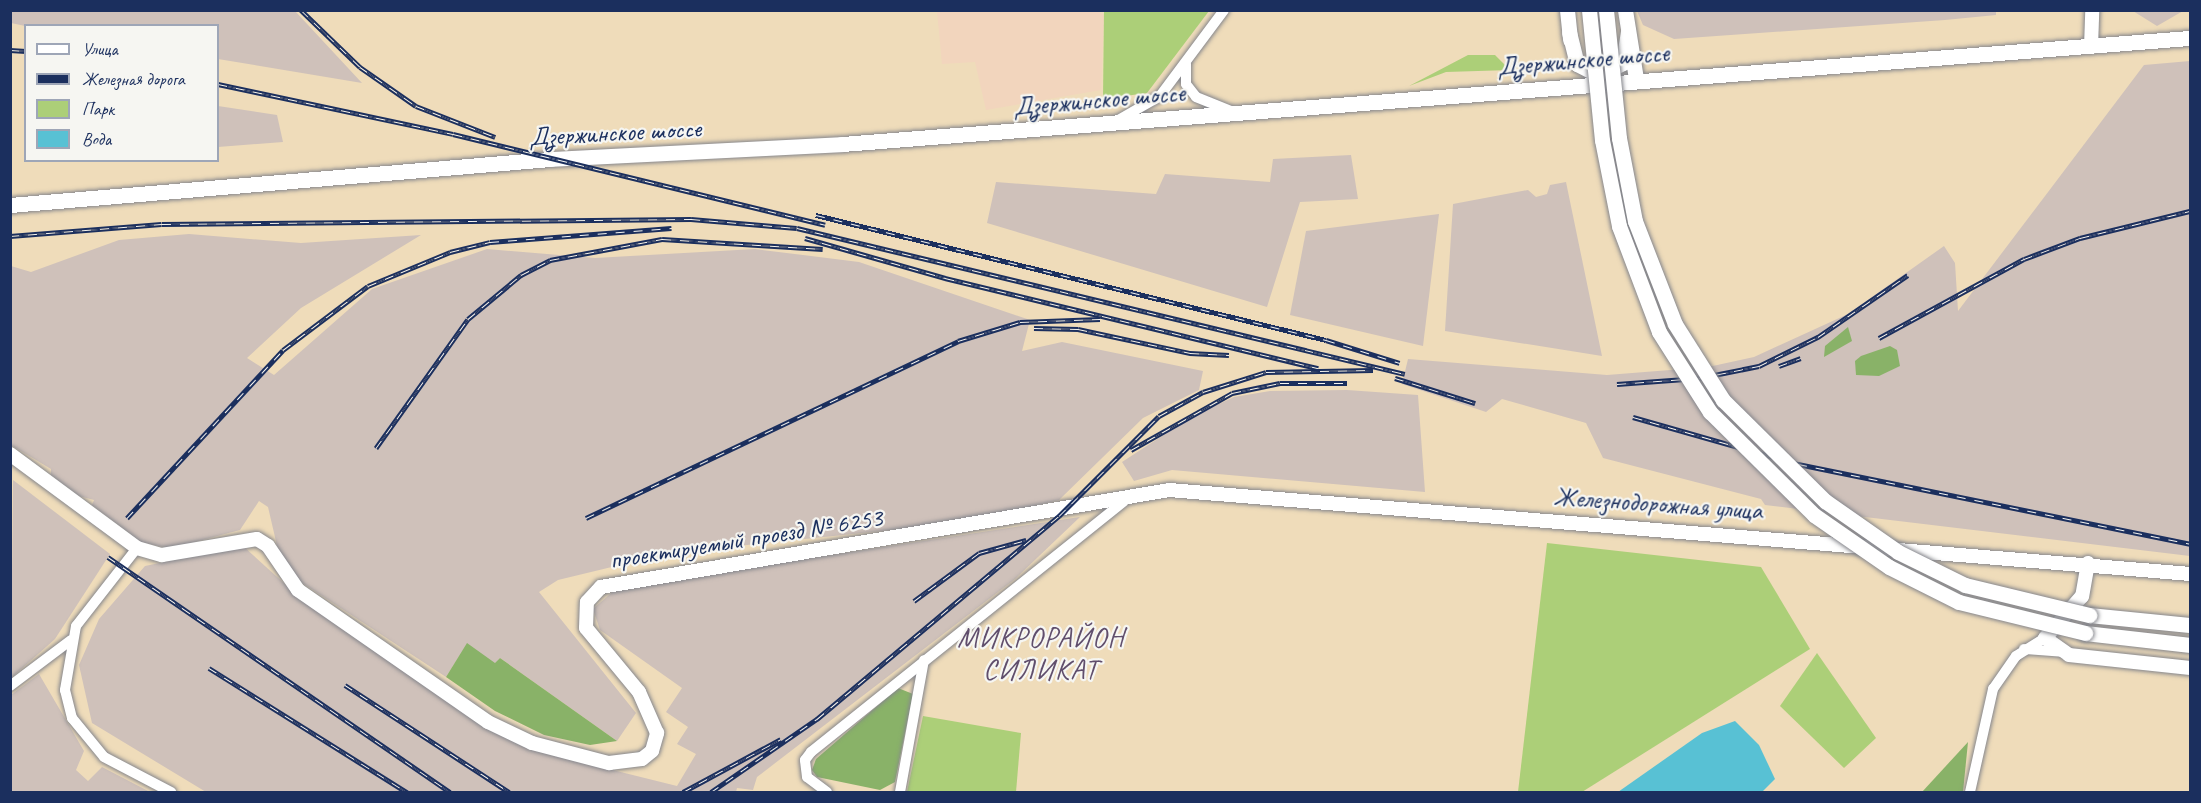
<!DOCTYPE html>
<meta charset="utf-8">
<style>
body{margin:0}
#map{position:relative;width:2201px;height:803px;overflow:hidden;background:#efdcba;font-family:Caveat,sans-serif}
div>[style]{position:absolute}
[style*='--x']{left:calc(var(--x)*1px);top:calc(var(--y)*1px);width:calc(var(--w)*1px);rotate:calc(var(--a)*1deg)}
.built>*{inset:0;background:#f2d5bd}
.industrial>*{inset:0;background:#cfc1ba}
.green>*{inset:0;background:#accf78}
.forest>*{inset:0;background:#89b268}
.water>*{inset:0;background:#58c1d4}
.roads{filter:drop-shadow(0 0 2px #85868c) drop-shadow(0 0 2px #85868c)}
.minor>*{height:10px;margin:-5px;padding:0 5px;transform-origin:5px;border-radius:5px;background:#fff}
.tertiary>*{height:14px;margin:-7px;padding:0 7px;transform-origin:7px;border-radius:7px;background:#fff}
.secondary>*{height:15px;margin:-7.5px;padding:0 7.5px;transform-origin:7.5px;border-radius:7.5px;background:#fff}
.rail>*{height:5px;margin-top:-2.5px;transform-origin:0;background:repeating-linear-gradient(90deg,#f6f6f2 0 9px,#1b2f5e 0 18px);box-sizing:border-box;border-block:2px solid #1b2f5e}
.bridges{filter:drop-shadow(0 0 2px #85868c) drop-shadow(0 0 2px #85868c)}
.secondary-bridge>*{height:15px;margin:-7.5px;padding:0 7.5px;transform-origin:7.5px;border-radius:7.5px;background:#fff}
span{translate:-50% -50%;white-space:nowrap;text-align:center;line-height:1.15;-webkit-text-stroke:4.5px #f6f6f2;paint-order:stroke}
.street-label{font-size:26px;color:#1b2f5e}
.quarter-label{font-size:28px;color:#604e6c;letter-spacing:1.5px}
.frame{position:absolute;inset:0;border:12px solid #1b2f5e;pointer-events:none}
.legend{position:absolute;left:24px;top:24px;width:195px;height:138px;box-sizing:border-box;background:#f6f6f2;border:2px solid #9ea6b7;margin:0;padding:8px 10px;list-style:none;font-size:18px;color:#1b2f5e}
.legend li{display:flex;align-items:center;gap:12px;height:30px}
.legend b{width:30px;border:2px solid #9ea6b7}
</style>
<div id="map">
<div class="built">
<div style="clip-path:polygon(937px 11px,1098px 11px,1104px 16px,1101px 90px,986px 110px,975px 62px,942px 64px)"></div>
</div>
<div class="industrial">
<div style="clip-path:polygon(1996px 10px,1996px 15px,1945px 20px,1674px 39px,1643px 25px,1637px 11px)"></div>
<div style="clip-path:polygon(10px 11px,295px 11px,362px 83px,218px 59px,218px 26px,25px 26px,11px 23px)"></div>
<div style="clip-path:polygon(2133px 11px,2183px 11px,2157px 26px)"></div>
<div style="clip-path:polygon(2190px 61px,2190px 556px,1765px 505px,1761px 499px,1603px 458px,1586px 423px,1502px 399px,1486px 412px,1402px 384px,1408px 359px,1607px 375px,1708px 367px,1754px 357px,1848px 314px,1944px 246px,1955px 263px,1958px 311px,2144px 65px)"></div>
<div style="clip-path:polygon(218px 106px,277px 115px,283px 142px,218px 147px)"></div>
<div style="clip-path:polygon(1351px 155px,1358px 199px,1300px 202px,1267px 307px,987px 223px,996px 182px,1156px 194px,1165px 174px,1270px 182px,1273px 159px)"></div>
<div style="clip-path:polygon(1566px 182px,1602px 356px,1445px 331px,1453px 204px,1528px 190px,1536px 197px,1547px 194px,1550px 185px)"></div>
<div style="clip-path:polygon(1439px 214px,1423px 346px,1290px 315px,1306px 231px)"></div>
<div style="clip-path:polygon(189px 234px,301px 243px,421px 235px,301px 308px,247px 358px,274px 375px,372px 289px,487px 249px,595px 258px,755px 249px,859px 262px,1030px 320px,1022px 351px,1062px 342px,1203px 371px,1199px 390px,1143px 418px,1059px 500px,966px 522px,728px 547px,719px 541px,558px 580px,539px 592px,636px 713px,617px 741px,500px 658px,495px 664px,467px 644px,446px 677px,301px 582px,278px 550px,268px 507px,259px 501px,240px 530px,172px 548px,159px 546px,141px 542px,92px 505px,94px 500px,79px 496px,51px 475px,51px 469px,11px 445px,11px 266px,31px 272px,119px 240px)"></div>
<div style="clip-path:polygon(1347px 390px,1418px 395px,1425px 492px,1172px 470px,1134px 481px,1122px 462px,1193px 416px,1234px 397px,1270px 391px)"></div>
<div style="clip-path:polygon(13px 480px,110px 554px,55px 639px,11px 678px)"></div>
<div style="clip-path:polygon(1080px 517px,1015px 579px,757px 777px,753px 790px,737px 788px,736px 792px,206px 792px,92px 723px,79px 665px,99px 619px,145px 566px,243px 546px,298px 596px,532px 750px,677px 786px,696px 754px,677px 744px,688px 727px,666px 712px,682px 688px,600px 630px,593px 609px,617px 588px)"></div>
<div style="clip-path:polygon(39px 674px,84px 751px,76px 770px,88px 781px,102px 767px,150px 792px,11px 792px,11px 695px)"></div>
</div>
<div class="green">
<div style="clip-path:polygon(1104px 11px,1209px 11px,1147px 93px,1103px 99px)"></div>
<div style="clip-path:polygon(1468px 55px,1495px 55px,1510px 70px,1446px 72px,1409px 86px)"></div>
<div style="clip-path:polygon(1547px 543px,1761px 567px,1810px 649px,1582px 792px,1518px 792px)"></div>
<div style="clip-path:polygon(1817px 653px,1876px 738px,1844px 768px,1780px 706px)"></div>
<div style="clip-path:polygon(923px 716px,1021px 733px,1016px 792px,907px 792px)"></div>
</div>
<div class="forest">
<div style="clip-path:polygon(1848px 327px,1852px 341px,1824px 357px,1825px 346px)"></div>
<div style="clip-path:polygon(1890px 346px,1897px 350px,1900px 366px,1879px 376px,1856px 375px,1855px 361px,1861px 356px)"></div>
<div style="clip-path:polygon(467px 643px,495px 663px,500px 658px,617px 741px,590px 745px,544px 735px,495px 711px,446px 677px)"></div>
<div style="clip-path:polygon(898px 688px,913px 694px,895px 782px,880px 790px,817px 777px,812px 770px,816px 759px)"></div>
<div style="clip-path:polygon(1968px 742px,1963px 792px,1922px 792px)"></div>
</div>
<div class="water">
<div style="clip-path:polygon(1735px 721px,1759px 745px,1775px 779px,1762px 792px,1618px 792px,1702px 733px)"></div>
</div>
<div class="roads">
<div class="minor">
<div style="--x:1186;--y:64;--w:20;--a:90"></div>
<div style="--x:1186;--y:84;--w:16;--a:52"></div>
<div style="--x:1196;--y:97;--w:38;--a:22"></div>
<div style="--x:1120;--y:119;--w:46;--a:-29.9"></div>
<div style="--x:1160;--y:96;--w:107;--a:-53.3"></div>
<div style="--x:137;--y:548;--w:99;--a:128"></div>
<div style="--x:76;--y:626;--w:65;--a:99.8"></div>
<div style="--x:65;--y:690;--w:29;--a:76"></div>
<div style="--x:72;--y:718;--w:50;--a:50.6"></div>
<div style="--x:104;--y:757;--w:76;--a:27.6"></div>
<div style="--x:2024;--y:649;--w:40;--a:4.3"></div>
<div style="--x:10;--y:686;--w:76;--a:-37"></div>
<div style="--x:827;--y:792;--w:25;--a:-143"></div>
<div style="--x:807;--y:777;--w:17;--a:-97"></div>
<div style="--x:805;--y:760;--w:10;--a:-53"></div>
<div style="--x:811;--y:752;--w:401;--a:-38.7"></div>
<div style="--x:900;--y:792;--w:134;--a:-79.7"></div>
<div style="--x:1970;--y:792;--w:106;--a:-77.4"></div>
<div style="--x:1993;--y:689;--w:40;--a:-55.1"></div>
<div style="--x:2016;--y:656;--w:34;--a:-32"></div>
</div>
<div class="tertiary">
<div style="--x:2091;--y:47;--w:37;--a:-88"></div>
<div style="--x:10;--y:454;--w:158;--a:36.5"></div>
<div style="--x:137;--y:548;--w:26;--a:16"></div>
<div style="--x:162;--y:555;--w:96;--a:-9.6"></div>
<div style="--x:257;--y:539;--w:13;--a:32"></div>
<div style="--x:268;--y:546;--w:53;--a:55.7"></div>
<div style="--x:298;--y:590;--w:231;--a:34.8"></div>
<div style="--x:488;--y:722;--w:49;--a:25.5"></div>
<div style="--x:532;--y:743;--w:80;--a:14.6"></div>
<div style="--x:609;--y:763;--w:33;--a:-7"></div>
<div style="--x:642;--y:759;--w:13;--a:-39"></div>
<div style="--x:652;--y:751;--w:19;--a:-74"></div>
<div style="--x:657;--y:733;--w:45;--a:-113.7"></div>
<div style="--x:639;--y:692;--w:83;--a:-129.6"></div>
<div style="--x:586;--y:628;--w:26;--a:-88"></div>
<div style="--x:587;--y:602;--w:21;--a:-47"></div>
<div style="--x:601;--y:587;--w:576;--a:-9.69"></div>
<div style="--x:1169;--y:490;--w:1024;--a:4.7"></div>
<div style="--x:2088;--y:563;--w:34;--a:100"></div>
<div style="--x:2082;--y:596;--w:56;--a:131.4"></div>
<div style="--x:2045;--y:638;--w:29;--a:35"></div>
<div style="--x:2069;--y:655;--w:122;--a:6.1"></div>
</div>
<div class="secondary">
<div style="--x:1567;--y:10;--w:30;--a:84"></div>
<div style="--x:1625;--y:10;--w:70;--a:80.9"></div>
<div style="--x:1569;--y:32;--w:33;--a:76"></div>
<div style="--x:1577;--y:64;--w:25;--a:27"></div>
<div style="--x:1599;--y:75;--w:27;--a:-27"></div>
<div style="--x:1623;--y:63;--w:33;--a:-81"></div>
<div style="--x:10;--y:205;--w:542;--a:-4.87"></div>
<div style="--x:550;--y:159;--w:292;--a:-2.9"></div>
<div style="--x:842;--y:144;--w:1352;--a:-4.5"></div>
<div style="--x:2089;--y:615;--w:101;--a:5.7"></div>
<div style="--x:2085;--y:633;--w:106;--a:6.5"></div>
</div>
</div>
<div class="rail">
<div style="--x:301;--y:10;--w:82;--a:44"></div>
<div style="--x:360;--y:67;--w:68;--a:34.9"></div>
<div style="--x:416;--y:106;--w:85;--a:21.4"></div>
<div style="--x:10;--y:50;--w:16;--a:4"></div>
<div style="--x:218;--y:84;--w:240;--a:12"></div>
<div style="--x:453;--y:134;--w:383;--a:13.7"></div>
<div style="--x:816;--y:215;--w:525;--a:13.77"></div>
<div style="--x:1326;--y:340;--w:77;--a:17.3"></div>
<div style="--x:10;--y:236;--w:152;--a:-4.5"></div>
<div style="--x:162;--y:224;--w:529;--a:-0.54"></div>
<div style="--x:691;--y:219;--w:106;--a:4.9"></div>
<div style="--x:797;--y:228;--w:625;--a:13.5"></div>
<div style="--x:805;--y:238;--w:146;--a:15.9"></div>
<div style="--x:945;--y:278;--w:384;--a:13.6"></div>
<div style="--x:1034;--y:328;--w:44;--a:1.3"></div>
<div style="--x:1078;--y:329;--w:115;--a:12.1"></div>
<div style="--x:1190;--y:353;--w:39;--a:3"></div>
<div style="--x:1879;--y:338;--w:165;--a:-28.6"></div>
<div style="--x:2024;--y:259;--w:60;--a:-20.6"></div>
<div style="--x:2080;--y:238;--w:113;--a:-13.8"></div>
<div style="--x:1779;--y:366;--w:23;--a:-20"></div>
<div style="--x:1395;--y:378;--w:84;--a:17.4"></div>
<div style="--x:1617;--y:384;--w:82;--a:-4.2"></div>
<div style="--x:1699;--y:378;--w:61;--a:-11.3"></div>
<div style="--x:1759;--y:366;--w:66;--a:-26.2"></div>
<div style="--x:1818;--y:337;--w:109;--a:-34.6"></div>
<div style="--x:1633;--y:417;--w:172;--a:15.9"></div>
<div style="--x:1798;--y:464;--w:400;--a:11.5"></div>
<div style="--x:376;--y:448;--w:158;--a:-54.5"></div>
<div style="--x:468;--y:319;--w:69;--a:-39.7"></div>
<div style="--x:521;--y:275;--w:33;--a:-27"></div>
<div style="--x:550;--y:260;--w:114;--a:-10.6"></div>
<div style="--x:662;--y:239;--w:161;--a:3.6"></div>
<div style="--x:1131;--y:450;--w:116;--a:-29.4"></div>
<div style="--x:1232;--y:393;--w:49;--a:-11.8"></div>
<div style="--x:1280;--y:383;--w:67;--a:0"></div>
<div style="--x:127;--y:518;--w:229;--a:-47.1"></div>
<div style="--x:283;--y:350;--w:106;--a:-37"></div>
<div style="--x:368;--y:286;--w:89;--a:-22.5"></div>
<div style="--x:450;--y:252;--w:41;--a:-14"></div>
<div style="--x:490;--y:242;--w:182;--a:-4.4"></div>
<div style="--x:586;--y:518;--w:412;--a:-25.4"></div>
<div style="--x:958;--y:341;--w:65;--a:-17"></div>
<div style="--x:1020;--y:322;--w:80;--a:-2.1"></div>
<div style="--x:108;--y:557;--w:415;--a:34.5"></div>
<div style="--x:914;--y:601;--w:81;--a:-36.4"></div>
<div style="--x:979;--y:553;--w:49;--a:-15.5"></div>
<div style="--x:209;--y:668;--w:234;--a:32.1"></div>
<div style="--x:345;--y:685;--w:196;--a:33.1"></div>
<div style="--x:683;--y:792;--w:111;--a:-28.4"></div>
<div style="--x:711;--y:792;--w:129;--a:-34.6"></div>
<div style="--x:817;--y:719;--w:316;--a:-40"></div>
<div style="--x:1059;--y:516;--w:141;--a:-45"></div>
<div style="--x:1159;--y:416;--w:50;--a:-28.6"></div>
<div style="--x:1203;--y:392;--w:66;--a:-17.6"></div>
<div style="--x:1266;--y:372;--w:107;--a:-1.1"></div>
</div>
<div class="bridges">
<div class="secondary-bridge">
<div style="--x:1589;--y:10;--w:131;--a:84.3"></div>
<div style="--x:1602;--y:140;--w:88;--a:78.8"></div>
<div style="--x:1619;--y:226;--w:113;--a:69.3"></div>
<div style="--x:1659;--y:332;--w:95;--a:57.5"></div>
<div style="--x:1710;--y:412;--w:146;--a:44.7"></div>
<div style="--x:1814;--y:515;--w:91;--a:34.7"></div>
<div style="--x:1889;--y:567;--w:78;--a:26.6"></div>
<div style="--x:1959;--y:602;--w:130;--a:13.8"></div>
<div style="--x:1606;--y:10;--w:129;--a:84.2"></div>
<div style="--x:1619;--y:138;--w:85;--a:79.1"></div>
<div style="--x:1635;--y:221;--w:110;--a:68.8"></div>
<div style="--x:1675;--y:324;--w:90;--a:57.7"></div>
<div style="--x:1723;--y:400;--w:144;--a:44.7"></div>
<div style="--x:1825;--y:501;--w:89;--a:34.9"></div>
<div style="--x:1898;--y:552;--w:75;--a:26.2"></div>
<div style="--x:1965;--y:585;--w:128;--a:13.6"></div>
</div>
</div>
<div class="street-label">
<span style="left:1583px;top:60px;rotate:-5deg">Дзержинское шоссе</span>
<span style="left:1099px;top:100px;rotate:-5deg">Дзержинское шоссе</span>
<span style="left:615px;top:133px;rotate:-3deg">Дзержинское шоссе</span>
<span style="left:1658px;top:504px;rotate:4deg">Железнодорожная улица</span>
<span style="left:746px;top:539px;rotate:-9deg">проектируемый проезд № 6253</span>
</div>
<div class="quarter-label">
<span style="left:1041px;top:654px">МИКРОРАЙОН<br>СИЛИКАТ</span>
</div>
<div class="frame"></div>
<ul class="legend">
<li><b style="height:8px;background:#fff"></b>Улица</li>
<li><b style="height:8px;background:#1b2f5e"></b>Железная дорога</li>
<li><b style="height:16px;background:#accf78"></b>Парк</li>
<li><b style="height:16px;background:#58c1d4"></b>Вода</li>
</ul>
</div>
